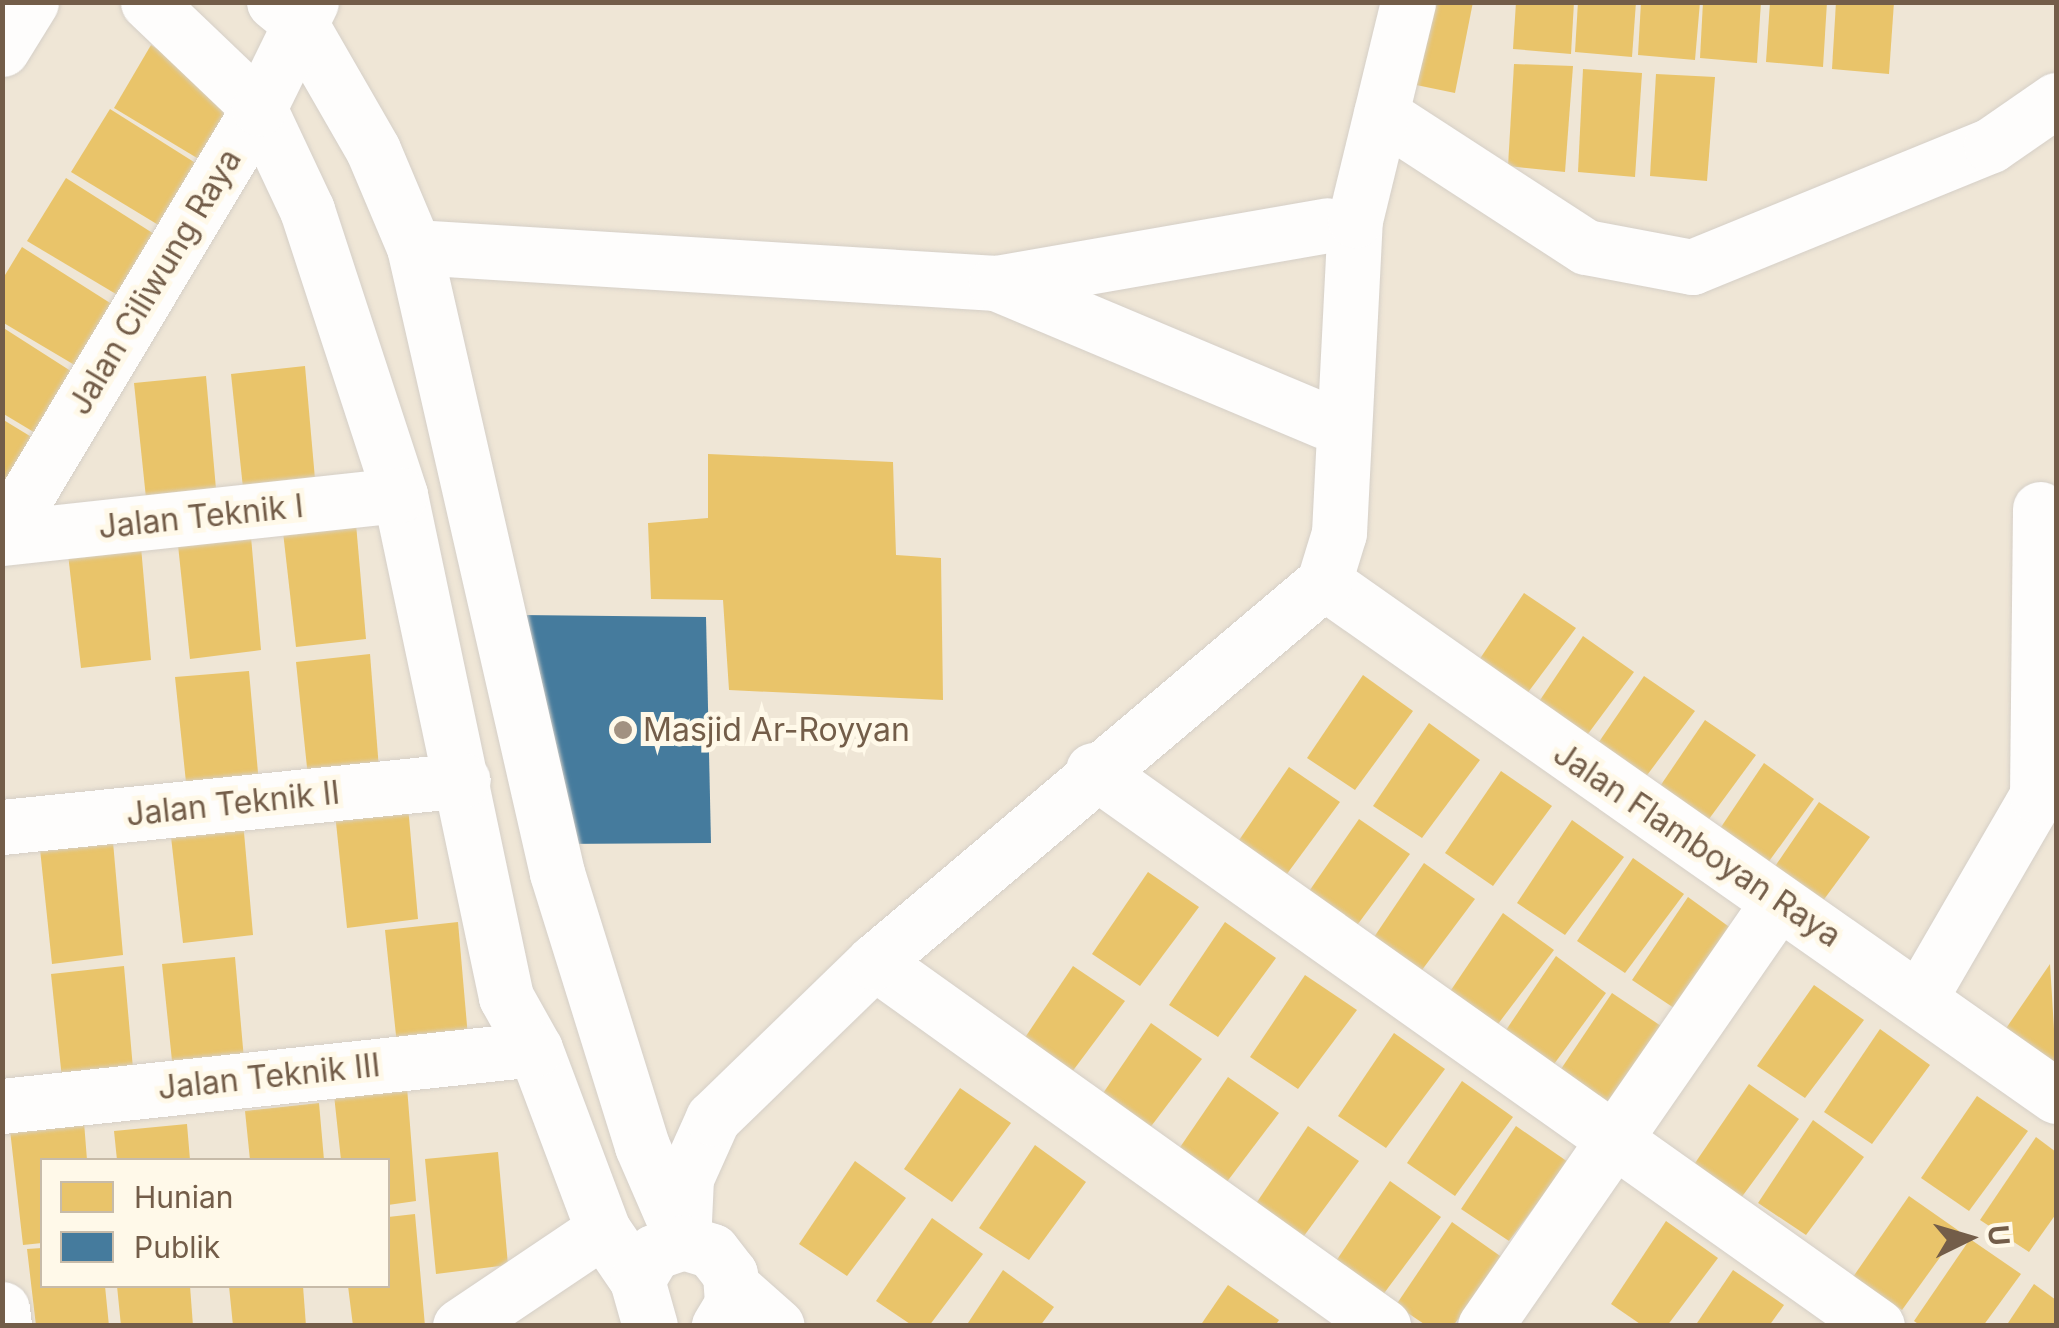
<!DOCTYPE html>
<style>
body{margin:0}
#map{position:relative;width:2059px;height:1328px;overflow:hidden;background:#f6f2e9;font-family:Inter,sans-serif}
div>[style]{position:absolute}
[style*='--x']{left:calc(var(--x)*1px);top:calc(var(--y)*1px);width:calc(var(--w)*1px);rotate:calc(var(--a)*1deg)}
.residential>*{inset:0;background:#efe6d6}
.homes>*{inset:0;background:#e9c46a}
.public>*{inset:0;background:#457b9d}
.roads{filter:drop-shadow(0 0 2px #d5cfc7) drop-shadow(0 0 2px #d5cfc7)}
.minor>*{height:55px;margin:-27.5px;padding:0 27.5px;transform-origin:27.5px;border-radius:27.5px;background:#fefdfc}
.dots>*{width:28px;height:28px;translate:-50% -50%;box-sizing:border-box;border:5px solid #fff9e9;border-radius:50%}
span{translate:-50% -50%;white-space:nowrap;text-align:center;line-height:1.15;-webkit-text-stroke:10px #fff9e9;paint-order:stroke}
.street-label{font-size:32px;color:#735d49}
.poi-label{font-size:32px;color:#735d49}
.left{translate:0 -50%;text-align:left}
.frame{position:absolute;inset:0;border:5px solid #735d49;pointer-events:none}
.legend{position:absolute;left:40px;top:1158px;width:350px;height:130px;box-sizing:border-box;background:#fff9e9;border:2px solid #c7bba9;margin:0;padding:12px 18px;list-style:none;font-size:30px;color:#735d49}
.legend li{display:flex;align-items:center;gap:20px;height:50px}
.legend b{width:50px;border:2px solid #c7bba9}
.north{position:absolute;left:1919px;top:1188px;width:100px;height:100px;-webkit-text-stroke:8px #fff9e9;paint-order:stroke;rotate:85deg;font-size:28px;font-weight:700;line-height:40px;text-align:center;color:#735d49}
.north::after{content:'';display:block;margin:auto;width:35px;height:45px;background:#735d49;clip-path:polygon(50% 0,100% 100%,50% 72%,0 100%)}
</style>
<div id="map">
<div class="residential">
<div style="clip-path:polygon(evenodd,3px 3px,2056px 3px,2056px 1325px,3px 1326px,3px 3px,42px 1160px,388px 1160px,388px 1286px,42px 1286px,42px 1160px)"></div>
</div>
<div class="homes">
<div style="clip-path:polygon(1415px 2px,1473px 2px,1455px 93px,1392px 80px)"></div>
<div style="clip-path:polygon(1516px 2px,1574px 2px,1571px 54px,1513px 49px)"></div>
<div style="clip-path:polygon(1578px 2px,1636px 2px,1632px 57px,1575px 52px)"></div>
<div style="clip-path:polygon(1641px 2px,1700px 2px,1695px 60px,1638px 55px)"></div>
<div style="clip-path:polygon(1703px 2px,1761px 2px,1757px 63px,1700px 58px)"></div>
<div style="clip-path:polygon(1770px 2px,1827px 2px,1823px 67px,1766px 62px)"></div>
<div style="clip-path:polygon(1836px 2px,1894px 2px,1889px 74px,1832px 69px)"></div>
<div style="clip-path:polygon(151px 45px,248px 105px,212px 167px,114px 108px)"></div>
<div style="clip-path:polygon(1514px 64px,1573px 66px,1565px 172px,1508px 166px)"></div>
<div style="clip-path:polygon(1583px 69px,1642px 73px,1635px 177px,1578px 172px)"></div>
<div style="clip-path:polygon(1656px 74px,1715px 77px,1707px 181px,1650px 176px)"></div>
<div style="clip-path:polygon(110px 109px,205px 169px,170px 232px,71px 172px)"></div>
<div style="clip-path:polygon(66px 178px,162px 239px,126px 300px,27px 241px)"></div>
<div style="clip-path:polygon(22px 247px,118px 308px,83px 370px,2px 322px,2px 280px)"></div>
<div style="clip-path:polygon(2px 327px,77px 375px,42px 437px,2px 413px)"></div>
<div style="clip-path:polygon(305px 366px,315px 479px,243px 488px,231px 374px)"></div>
<div style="clip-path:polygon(206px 376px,216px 489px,146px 498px,134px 383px)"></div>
<div style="clip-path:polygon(2px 419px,38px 441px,2px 505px)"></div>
<div style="clip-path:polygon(708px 454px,893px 462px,896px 555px,941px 558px,943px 700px,729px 690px,723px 600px,651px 599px,648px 523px,708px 518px)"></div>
<div style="clip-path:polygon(356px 524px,366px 639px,296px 647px,283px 532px)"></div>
<div style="clip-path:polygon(251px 537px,261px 650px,190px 659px,178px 545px)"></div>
<div style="clip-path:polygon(141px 547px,151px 660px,81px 668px,68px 554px)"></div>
<div style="clip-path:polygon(1524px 593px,1576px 628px,1517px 707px,1469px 675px)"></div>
<div style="clip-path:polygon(1583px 636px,1634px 672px,1576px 750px,1528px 718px)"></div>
<div style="clip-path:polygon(370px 654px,379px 769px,308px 777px,296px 662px)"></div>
<div style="clip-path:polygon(249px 671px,259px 784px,187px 792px,175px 677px)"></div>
<div style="clip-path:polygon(1363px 675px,1413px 711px,1355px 790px,1307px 758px)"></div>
<div style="clip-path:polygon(1644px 676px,1695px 711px,1636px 790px,1588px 758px)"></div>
<div style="clip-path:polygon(1705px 720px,1756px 755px,1698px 834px,1650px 801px)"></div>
<div style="clip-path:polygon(1429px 723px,1480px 760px,1422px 838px,1373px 806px)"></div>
<div style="clip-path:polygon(1764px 763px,1814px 799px,1757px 878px,1709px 845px)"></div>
<div style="clip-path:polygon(1289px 767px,1340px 802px,1281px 882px,1233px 849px)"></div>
<div style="clip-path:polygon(1501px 771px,1552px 806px,1493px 886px,1445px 853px)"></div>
<div style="clip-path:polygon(1819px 802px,1870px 837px,1811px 917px,1763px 884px)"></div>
<div style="clip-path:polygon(408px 806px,418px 919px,347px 928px,335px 813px)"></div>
<div style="clip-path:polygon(1359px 819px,1410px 854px,1352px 932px,1303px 900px)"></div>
<div style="clip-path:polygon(1572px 820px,1624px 857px,1565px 935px,1517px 903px)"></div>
<div style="clip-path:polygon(243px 821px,253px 935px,183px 943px,170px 828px)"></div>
<div style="clip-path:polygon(113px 842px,123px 955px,52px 964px,40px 849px)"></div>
<div style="clip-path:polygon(1633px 858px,1684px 894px,1625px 973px,1577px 941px)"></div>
<div style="clip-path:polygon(1424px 863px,1475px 899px,1416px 978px,1368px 946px)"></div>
<div style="clip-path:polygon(1148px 872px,1199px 907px,1140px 986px,1092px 954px)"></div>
<div style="clip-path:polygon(1688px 897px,1739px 934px,1680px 1012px,1632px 980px)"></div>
<div style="clip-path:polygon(1503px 913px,1554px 950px,1495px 1028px,1447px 996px)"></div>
<div style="clip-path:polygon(458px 922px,468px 1037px,397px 1045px,385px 930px)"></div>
<div style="clip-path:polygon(1225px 922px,1276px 958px,1218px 1037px,1169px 1005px)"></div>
<div style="clip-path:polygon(1556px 956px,1606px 993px,1549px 1071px,1500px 1039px)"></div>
<div style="clip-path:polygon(235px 957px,245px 1071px,174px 1080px,162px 964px)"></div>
<div style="clip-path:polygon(2050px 964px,2056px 1061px,2043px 1079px,1994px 1046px)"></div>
<div style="clip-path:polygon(124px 966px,134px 1080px,63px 1088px,51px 974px)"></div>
<div style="clip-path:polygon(1073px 966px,1125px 1001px,1066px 1080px,1018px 1048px)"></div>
<div style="clip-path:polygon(1305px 975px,1357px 1010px,1298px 1089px,1250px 1057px)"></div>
<div style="clip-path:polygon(1814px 985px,1864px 1020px,1805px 1098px,1757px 1066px)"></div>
<div style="clip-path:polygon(1612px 993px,1664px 1028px,1605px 1108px,1557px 1075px)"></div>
<div style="clip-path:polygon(1151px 1023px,1202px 1059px,1143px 1137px,1095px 1105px)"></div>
<div style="clip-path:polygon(1880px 1029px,1930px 1065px,1872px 1144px,1824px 1112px)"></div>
<div style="clip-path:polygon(1394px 1033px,1445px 1069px,1386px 1148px,1338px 1116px)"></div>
<div style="clip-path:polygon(1228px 1077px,1279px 1113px,1220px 1191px,1172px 1159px)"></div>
<div style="clip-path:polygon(1462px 1081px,1513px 1117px,1455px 1196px,1407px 1163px)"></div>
<div style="clip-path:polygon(1749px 1084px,1799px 1119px,1741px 1198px,1693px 1166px)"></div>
<div style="clip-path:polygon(407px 1087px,416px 1201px,388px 1205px,388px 1160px,341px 1160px,334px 1095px)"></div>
<div style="clip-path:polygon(960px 1088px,1011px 1123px,952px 1202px,904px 1169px)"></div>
<div style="clip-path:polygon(1977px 1096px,2028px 1131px,1969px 1211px,1921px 1178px)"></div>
<div style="clip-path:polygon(319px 1103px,324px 1160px,250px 1160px,245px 1111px)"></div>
<div style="clip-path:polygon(1813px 1120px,1864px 1157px,1806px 1235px,1758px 1203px)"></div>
<div style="clip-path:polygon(84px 1122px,87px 1160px,42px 1160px,42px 1243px,23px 1245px,10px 1130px)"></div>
<div style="clip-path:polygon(187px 1124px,190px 1160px,117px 1160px,114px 1131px)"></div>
<div style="clip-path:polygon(1308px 1126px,1359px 1161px,1301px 1240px,1253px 1208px)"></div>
<div style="clip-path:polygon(1516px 1126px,1568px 1162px,1509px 1241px,1461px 1209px)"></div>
<div style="clip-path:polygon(2036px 1137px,2056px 1152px,2056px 1214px,2029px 1252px,1980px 1220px)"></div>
<div style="clip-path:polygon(1035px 1145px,1086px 1182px,1029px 1260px,979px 1228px)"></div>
<div style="clip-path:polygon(498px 1152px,508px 1265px,436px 1274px,425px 1159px)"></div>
<div style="clip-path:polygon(855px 1161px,906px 1198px,847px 1276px,799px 1244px)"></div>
<div style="clip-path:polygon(1390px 1181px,1441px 1217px,1382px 1296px,1334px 1264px)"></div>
<div style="clip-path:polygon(1909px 1196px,1959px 1231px,1902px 1310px,1853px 1277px)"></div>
<div style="clip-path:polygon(415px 1214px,425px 1326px,353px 1326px,348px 1286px,388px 1286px,388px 1217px)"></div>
<div style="clip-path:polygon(932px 1218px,983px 1254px,929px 1326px,913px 1326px,876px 1301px)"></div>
<div style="clip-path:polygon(1666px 1221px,1718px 1258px,1667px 1326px,1643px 1326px,1611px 1304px)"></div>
<div style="clip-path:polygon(1452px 1222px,1503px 1258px,1453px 1326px,1427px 1326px,1396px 1305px)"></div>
<div style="clip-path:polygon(1970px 1239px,2021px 1274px,1983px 1326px,1921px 1326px,1914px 1321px)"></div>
<div style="clip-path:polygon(42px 1248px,42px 1286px,105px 1286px,109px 1326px,36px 1326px,27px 1249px)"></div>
<div style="clip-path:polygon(1003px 1270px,1054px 1307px,1040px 1326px,966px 1326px)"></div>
<div style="clip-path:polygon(1733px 1270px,1784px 1305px,1769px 1326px,1695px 1326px)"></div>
<div style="clip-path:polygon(2034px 1284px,2056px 1300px,2056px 1326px,2006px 1326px)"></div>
<div style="clip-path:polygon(1228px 1285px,1279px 1320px,1275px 1326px,1200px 1326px)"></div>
<div style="clip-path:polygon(117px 1286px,190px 1286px,193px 1326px,121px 1326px)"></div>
<div style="clip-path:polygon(229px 1286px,303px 1286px,306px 1326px,233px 1326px)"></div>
</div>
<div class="public">
<div style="clip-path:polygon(520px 615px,706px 617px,711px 843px,556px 844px)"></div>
</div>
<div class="roads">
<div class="minor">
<div style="--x:148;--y:2;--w:153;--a:43.7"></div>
<div style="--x:259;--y:108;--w:113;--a:64.8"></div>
<div style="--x:307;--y:210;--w:300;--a:71.9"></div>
<div style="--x:400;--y:495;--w:513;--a:78.08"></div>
<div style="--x:506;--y:997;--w:60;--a:60.9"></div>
<div style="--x:535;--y:1049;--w:193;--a:69.4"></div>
<div style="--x:603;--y:1230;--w:60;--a:55.8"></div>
<div style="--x:274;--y:2;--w:33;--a:39"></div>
<div style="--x:300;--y:23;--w:146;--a:60.1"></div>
<div style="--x:373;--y:150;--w:105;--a:67.1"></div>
<div style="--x:414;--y:247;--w:642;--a:77.13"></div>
<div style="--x:557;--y:873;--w:286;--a:72.7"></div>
<div style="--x:642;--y:1146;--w:96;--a:66.6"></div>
<div style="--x:2;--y:49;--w:55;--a:-58.3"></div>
<div style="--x:1381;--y:114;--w:244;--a:33"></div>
<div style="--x:1586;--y:247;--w:108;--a:10.7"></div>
<div style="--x:1692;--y:267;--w:323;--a:-22.2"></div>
<div style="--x:1991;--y:145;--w:79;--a:-34.7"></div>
<div style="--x:414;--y:247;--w:583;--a:3.54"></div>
<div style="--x:996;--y:283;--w:336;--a:-9.9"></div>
<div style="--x:996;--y:283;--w:356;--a:22.8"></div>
<div style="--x:2;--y:537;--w:500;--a:-59.08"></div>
<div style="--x:259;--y:108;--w:118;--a:-63.9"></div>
<div style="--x:2;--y:538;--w:400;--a:-6.2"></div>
<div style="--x:1324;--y:582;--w:894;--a:35.08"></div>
<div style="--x:1093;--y:770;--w:961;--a:35.34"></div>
<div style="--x:2;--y:827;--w:463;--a:-5.8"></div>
<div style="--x:874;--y:962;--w:626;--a:35.57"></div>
<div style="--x:1922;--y:994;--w:229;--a:-59.9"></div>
<div style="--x:2037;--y:796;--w:287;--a:-89.4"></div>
<div style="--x:2;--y:1106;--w:536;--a:-6.1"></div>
<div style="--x:683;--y:1242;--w:64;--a:-87.3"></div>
<div style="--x:686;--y:1178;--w:66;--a:-65.8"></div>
<div style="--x:713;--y:1118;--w:224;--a:-44.1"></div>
<div style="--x:874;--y:962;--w:589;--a:-40.18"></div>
<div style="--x:1324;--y:582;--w:51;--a:-73"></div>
<div style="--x:1339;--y:533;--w:313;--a:-87.1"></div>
<div style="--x:1355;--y:220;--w:224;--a:-76.3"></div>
<div style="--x:734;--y:1288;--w:57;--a:41.5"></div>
<div style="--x:2;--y:1309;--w:17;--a:83"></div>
<div style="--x:460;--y:1326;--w:172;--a:-33.9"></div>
<div style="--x:650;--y:1326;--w:48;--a:-105.8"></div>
<div style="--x:637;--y:1280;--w:33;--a:-59"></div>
<div style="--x:654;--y:1252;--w:31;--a:-19"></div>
<div style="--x:683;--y:1242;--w:30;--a:17"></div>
<div style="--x:712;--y:1251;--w:29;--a:52"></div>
<div style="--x:730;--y:1274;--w:30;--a:86"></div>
<div style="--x:732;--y:1304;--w:26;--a:121"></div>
<div style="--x:1485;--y:1326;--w:513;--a:-55.32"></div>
</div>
</div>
<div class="dots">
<div style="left:623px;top:730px;background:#a19181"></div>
</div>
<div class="street-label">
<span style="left:155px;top:282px;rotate:-59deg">Jalan Ciliwung Raya</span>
<span style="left:201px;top:517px;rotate:-6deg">Jalan Teknik I</span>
<span style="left:233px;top:804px;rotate:-6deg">Jalan Teknik II</span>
<span style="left:1697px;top:845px;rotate:34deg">Jalan Flamboyan Raya</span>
<span style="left:269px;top:1077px;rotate:-6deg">Jalan Teknik III</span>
</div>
<div class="poi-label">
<span class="left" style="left:643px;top:730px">Masjid Ar-Royyan</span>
</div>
<div class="frame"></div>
<ul class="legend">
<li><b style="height:28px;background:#e9c46a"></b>Hunian</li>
<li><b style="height:28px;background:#457b9d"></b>Publik</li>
</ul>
<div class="north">U</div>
</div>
